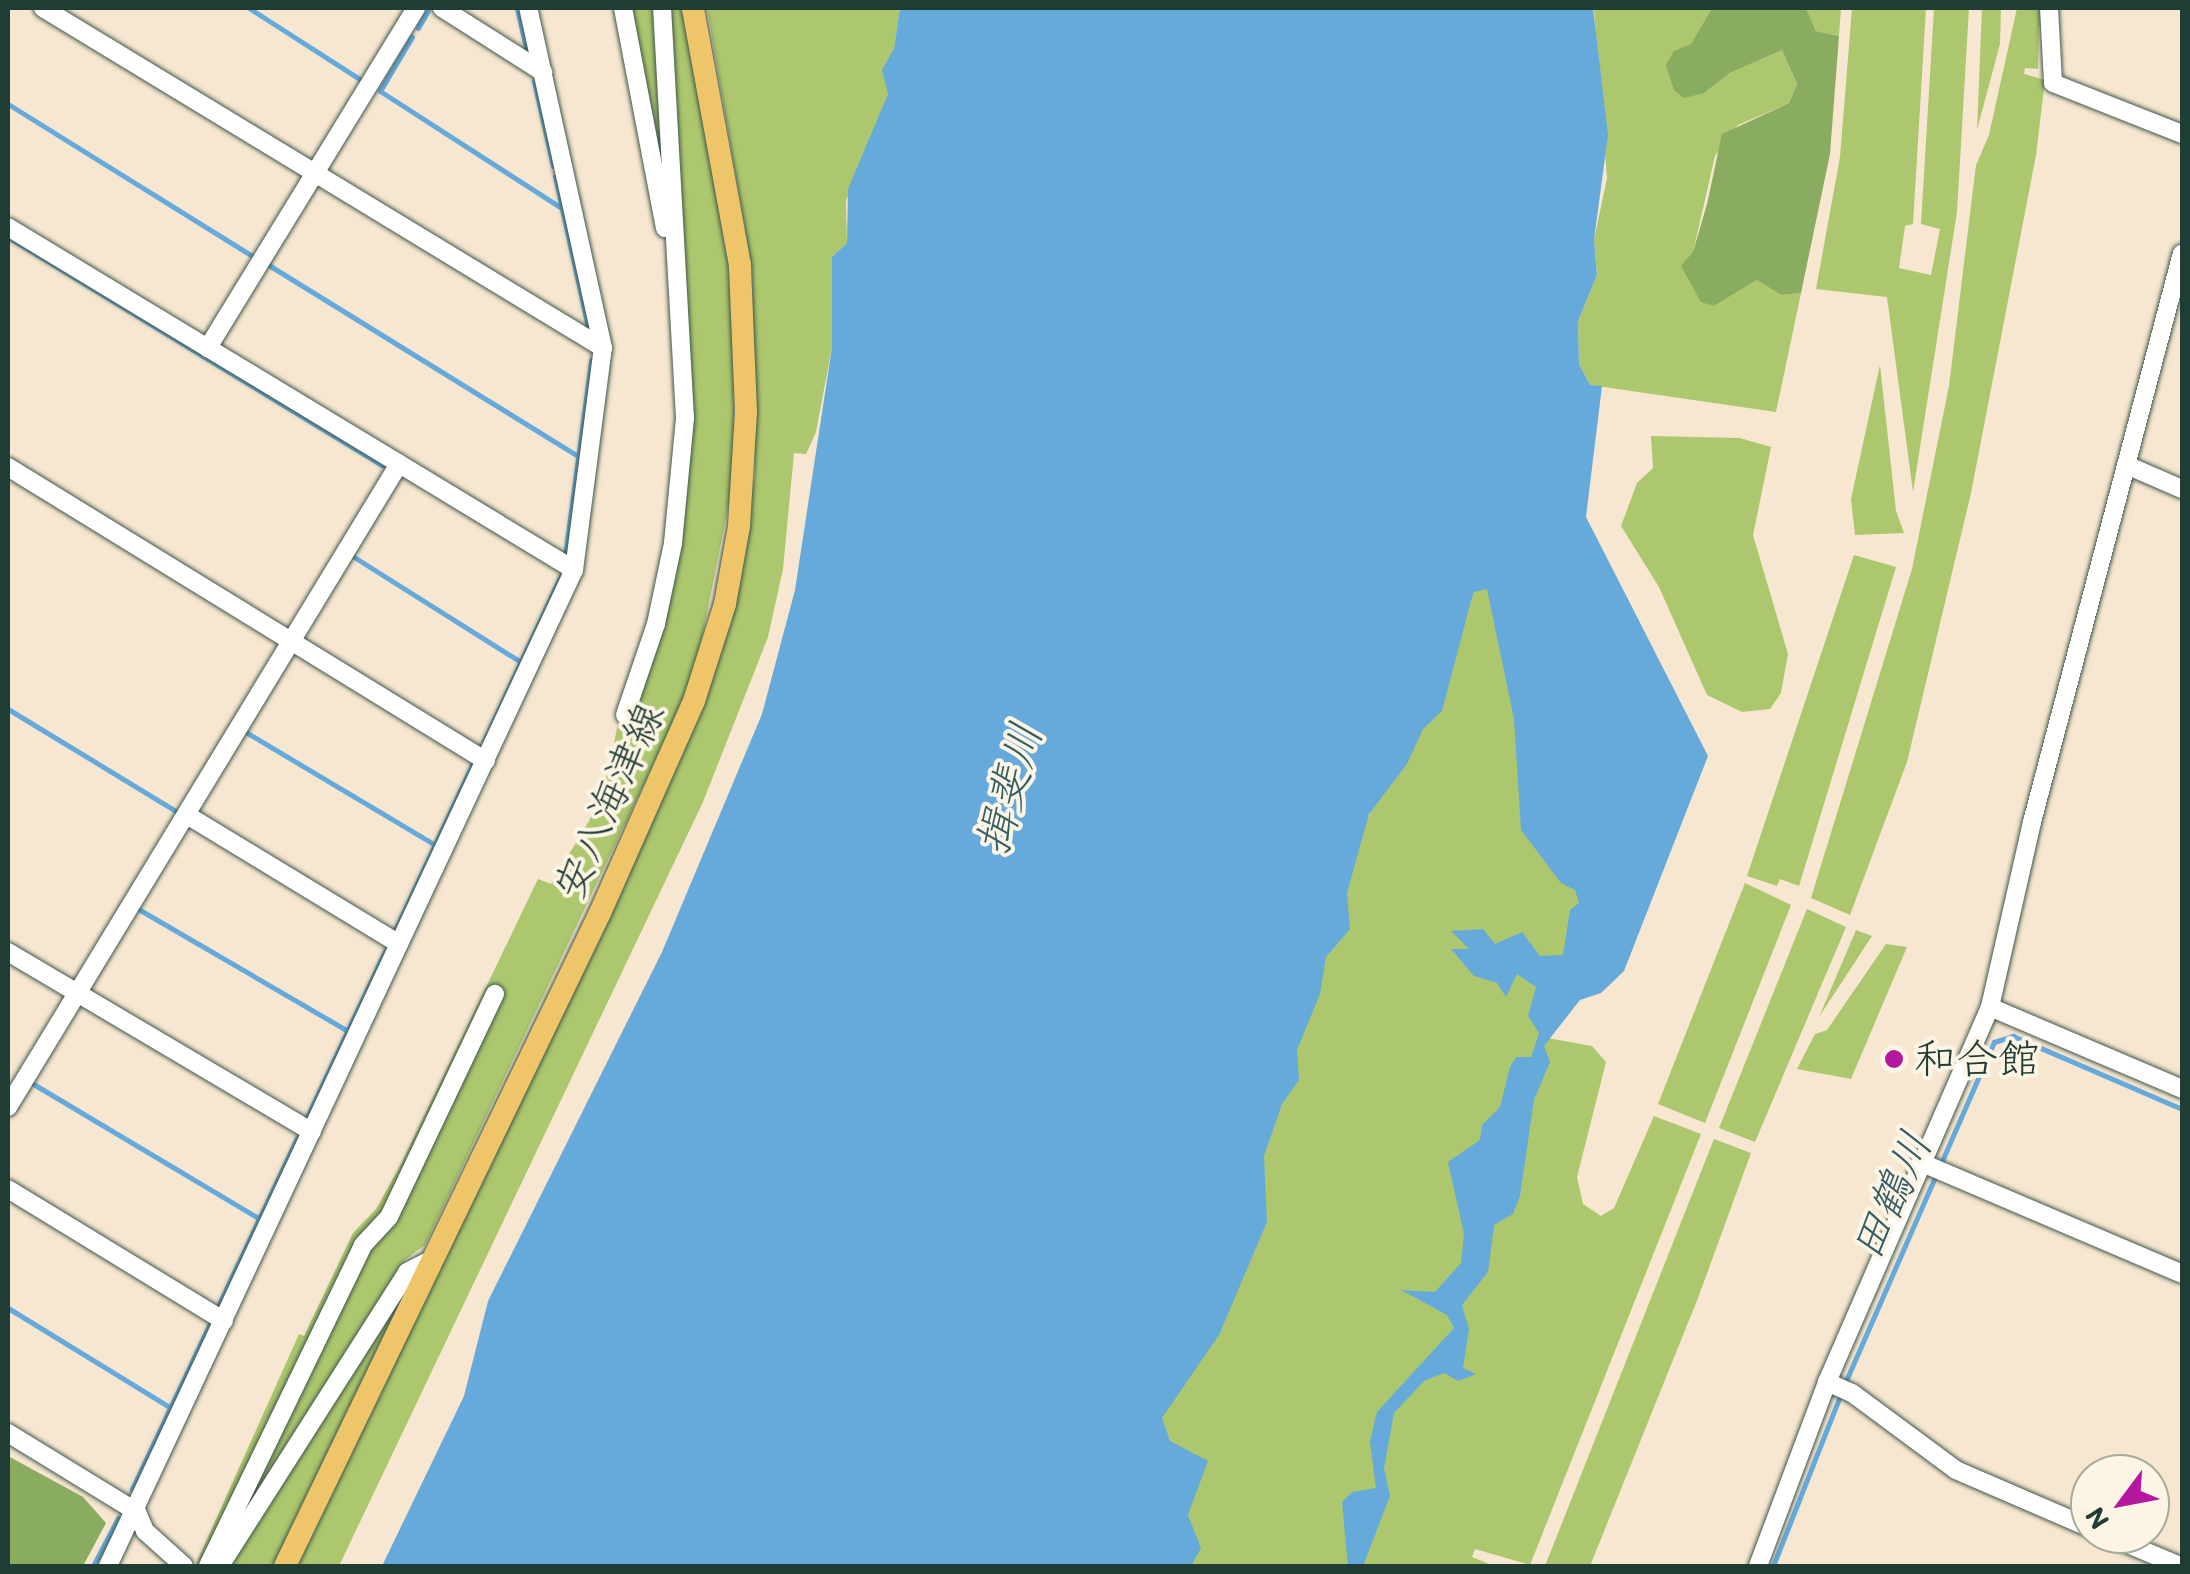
<!DOCTYPE html>
<meta charset="utf-8">
<style>
body{margin:0}
#map{position:relative;width:2190px;height:1574px;overflow:hidden;background:#f7e7d0;font-family:Itim,"Klee One",sans-serif}
div>[style]{position:absolute}
[style*='--x']{left:calc(var(--x)*1px);top:calc(var(--y)*1px);width:calc(var(--w)*1px);rotate:calc(var(--a)*1deg)}
.green>*{inset:0;background:#acc76d}
.forest>*{inset:0;background:#89ac60}
.water>*{inset:0;background:#66aadb}
.stream>*{height:5px;margin:-2.5px;padding:0 2.5px;transform-origin:2.5px;border-radius:2.5px;background:#66aadb}
.roads{filter:drop-shadow(0 0 2px #3f564b) drop-shadow(0 0 2px #3f564b)}
.minor>*{height:18px;margin:-9px;padding:0 9px;transform-origin:9px;border-radius:9px;background:#fff}
.major>*{height:22px;margin:-11px;padding:0 11px;transform-origin:11px;border-radius:11px;background:#eec569}
.dots>*{width:28px;height:28px;translate:-50% -50%;box-sizing:border-box;border:5px solid #fcf5e5;border-radius:50%}
span{translate:-50% -50%;white-space:nowrap;text-align:center;line-height:1.15;-webkit-text-stroke:8px #fcf5e5;paint-order:stroke}
.street-label{font-size:42px;color:#1f3d34}
.poi-label{font-size:42px;color:#1f3d34}
.left{translate:0 -50%;text-align:left}
.water-label{font-size:45px;color:#345e66;font-style:italic}
.frame{position:absolute;inset:0;border:10px solid #1f3d34;pointer-events:none}
.north{position:absolute;left:2070px;top:1454px;width:100px;height:100px;box-sizing:border-box;background:#fcf5e5;border:2px solid #a4ab9e;border-radius:50%;rotate:238deg;font-size:28px;font-weight:700;line-height:40px;text-align:center;color:#1f3d34}
.north::after{content:'';display:block;margin:auto;width:35px;height:45px;background:#b5179e;clip-path:polygon(50% 0,100% 100%,50% 72%,0 100%)}
</style>
<div id="map">
<div class="green">
<div style="clip-path:polygon(630px 8px,657px 8px,665px 207px)"></div>
<div style="clip-path:polygon(668px 8px,684px 8px,732px 287px,735px 473px,699px 653px,679px 710px,425px 1245px,405px 1260px,226px 1550px,222px 1547px,382px 1218px,204px 1565px,195px 1566px,299px 1334px,304px 1336px,353px 1233px,376px 1209px,400px 1166px,538px 879px,551px 884px,589px 821px,609px 770px,620px 712px,630px 716px,691px 416px)"></div>
<div style="clip-path:polygon(707px 8px,900px 8px,888px 94px,846px 201px,847px 243px,832px 257px,832px 347px,816px 432px,806px 454px,794px 453px,783px 569px,768px 637px,703px 802px,339px 1566px,295px 1566px,620px 894px,732px 622px,755px 475px,752px 269px)"></div>
<div style="clip-path:polygon(1712px 8px,1691px 45px,1674px 51px,1704px 93px,1730px 73px,1782px 50px,1797px 84px,1789px 103px,1738px 125px,1715px 156px,1693px 252px,1714px 306px,1757px 280px,1781px 295px,1801px 293px,1776px 412px,1590px 385px,1579px 364px,1578px 321px,1597px 275px,1594px 240px,1607px 178px,1594px 10px)"></div>
<div style="clip-path:polygon(1806px 8px,1841px 8px,1839px 36px,1816px 31px)"></div>
<div style="clip-path:polygon(1852px 8px,1926px 8px,1913px 224px,1905px 226px,1899px 268px,1931px 275px,1940px 229px,1921px 224px,1934px 8px,1969px 8px,1957px 212px,1913px 492px,1887px 297px,1816px 289px,1840px 157px)"></div>
<div style="clip-path:polygon(1982px 8px,2001px 8px,2000px 44px,1977px 130px)"></div>
<div style="clip-path:polygon(2017px 8px,2044px 8px,2047px 26px,2039px 26px,2038px 69px,2025px 68px,2024px 74px,2045px 80px,2036px 155px,1971px 493px,1907px 762px,1850px 915px,1811px 898px,1912px 569px,1949px 386px,1976px 165px,1989px 135px)"></div>
<div style="clip-path:polygon(1880px 365px,1896px 511px,1904px 533px,1855px 535px,1851px 499px)"></div>
<div style="clip-path:polygon(1651px 436px,1740px 438px,1771px 447px,1753px 535px,1788px 654px,1781px 693px,1770px 709px,1742px 712px,1707px 695px,1659px 587px,1621px 526px,1637px 483px,1653px 468px)"></div>
<div style="clip-path:polygon(1854px 555px,1896px 567px,1799px 886px,1780px 879px,1777px 886px,1747px 876px)"></div>
<div style="clip-path:polygon(1486px 566px,1583px 886px,1572px 945px,1558px 961px,1548px 1038px,1592px 1046px,1606px 1062px,1577px 1177px,1583px 1204px,1601px 1216px,1614px 1208px,1654px 1116px,1701px 1134px,1530px 1565px,1475px 1549px,1472px 1557px,1494px 1566px,1180px 1566px,1150px 1414px,1331px 896px)"></div>
<div style="clip-path:polygon(1745px 883px,1791px 905px,1705px 1123px,1658px 1104px)"></div>
<div style="clip-path:polygon(1807px 909px,1846px 927px,1755px 1142px,1719px 1128px)"></div>
<div style="clip-path:polygon(1856px 930px,1872px 936px,1819px 1017px)"></div>
<div style="clip-path:polygon(1886px 944px,1907px 947px,1851px 1079px,1797px 1069px,1815px 1034px,1827px 1030px)"></div>
<div style="clip-path:polygon(1714px 1139px,1751px 1153px,1698px 1298px,1590px 1566px,1545px 1566px)"></div>
<div style="clip-path:polygon(413px 1277px,275px 1566px,229px 1566px)"></div>
</div>
<div class="forest">
<div style="clip-path:polygon(1712px 8px,1806px 8px,1816px 31px,1839px 36px,1830px 154px,1801px 293px,1781px 295px,1757px 280px,1714px 306px,1701px 302px,1681px 266px,1693px 252px,1707px 204px,1722px 134px,1789px 103px,1797px 84px,1782px 50px,1730px 73px,1704px 93px,1684px 98px,1674px 90px,1666px 65px,1674px 51px,1691px 44px)"></div>
<div style="clip-path:polygon(8px 1456px,83px 1497px,106px 1523px,83px 1566px,8px 1566px)"></div>
</div>
<div class="water">
<div style="clip-path:polygon(900px 8px,1593px 8px,1608px 135px,1594px 240px,1597px 275px,1578px 321px,1579px 364px,1590px 385px,1602px 386px,1586px 517px,1708px 756px,1624px 971px,1601px 993px,1580px 1000px,1544px 1046px,1550px 1062px,1534px 1100px,1520px 1196px,1513px 1214px,1494px 1225px,1488px 1272px,1462px 1305px,1469px 1329px,1463px 1368px,1476px 1374px,1458px 1381px,1444px 1373px,1424px 1381px,1394px 1413px,1384px 1468px,1390px 1496px,1363px 1566px,1348px 1566px,1342px 1502px,1352px 1492px,1376px 1488px,1370px 1441px,1377px 1412px,1454px 1328px,1447px 1315px,1401px 1290px,1435px 1292px,1461px 1263px,1464px 1234px,1448px 1162px,1480px 1140px,1482px 1125px,1500px 1107px,1510px 1067px,1516px 1057px,1531px 1057px,1539px 1033px,1528px 1016px,1536px 987px,1517px 974px,1506px 997px,1497px 983px,1474px 976px,1451px 949px,1469px 949px,1451px 931px,1483px 929px,1495px 944px,1522px 932px,1540px 956px,1563px 955px,1570px 910px,1579px 903px,1575px 890px,1561px 883px,1521px 830px,1514px 719px,1487px 589px,1474px 592px,1471px 601px,1442px 711px,1423px 729px,1407px 764px,1369px 814px,1347px 893px,1350px 929px,1326px 957px,1320px 994px,1297px 1050px,1299px 1080px,1282px 1104px,1264px 1156px,1267px 1222px,1219px 1335px,1162px 1418px,1170px 1441px,1208px 1461px,1188px 1515px,1201px 1548px,1191px 1566px,382px 1566px,464px 1396px,488px 1301px,662px 952px,762px 714px,795px 590px,832px 347px,832px 257px,847px 243px,848px 189px,888px 94px,882px 70px,894px 49px)"></div>
</div>
<div class="stream">
<div style="--x:249;--y:8;--w:133;--a:32.7"></div>
<div style="--x:517;--y:8;--w:41;--a:77.3"></div>
<div style="--x:418;--y:28;--w:20;--a:-60"></div>
<div style="--x:412;--y:37;--w:63;--a:120.7"></div>
<div style="--x:380;--y:91;--w:218;--a:32.8"></div>
<div style="--x:534;--y:81;--w:87;--a:77.4"></div>
<div style="--x:8;--y:104;--w:290;--a:31.9"></div>
<div style="--x:555;--y:176;--w:155;--a:77.7"></div>
<div style="--x:8;--y:237;--w:438;--a:31.4"></div>
<div style="--x:267;--y:264;--w:367;--a:31.7"></div>
<div style="--x:565;--y:556;--w:198;--a:-82.4"></div>
<div style="--x:354;--y:557;--w:197;--a:32.2"></div>
<div style="--x:8;--y:709;--w:197;--a:31.3"></div>
<div style="--x:244;--y:731;--w:222;--a:30.8"></div>
<div style="--x:484;--y:741;--w:181;--a:-65.1"></div>
<div style="--x:140;--y:910;--w:241;--a:30.2"></div>
<div style="--x:396;--y:928;--w:182;--a:-65"></div>
<div style="--x:30;--y:1082;--w:268;--a:30.8"></div>
<div style="--x:307;--y:1117;--w:183;--a:-64.8"></div>
<div style="--x:219;--y:1304;--w:183;--a:-64.8"></div>
<div style="--x:8;--y:1308;--w:191;--a:31.5"></div>
<div style="--x:1845;--y:1383;--w:372;--a:-66.4"></div>
<div style="--x:1994;--y:1042;--w:20;--a:-18"></div>
<div style="--x:2013;--y:1036;--w:184;--a:23.4"></div>
<div style="--x:132;--y:1489;--w:181;--a:-64.8"></div>
<div style="--x:93;--y:1566;--w:54;--a:-62.5"></div>
<div style="--x:1773;--y:1566;--w:186;--a:-68.5"></div>
</div>
<div class="roads">
<div class="minor">
<div style="--x:43;--y:8;--w:655;--a:31.26"></div>
<div style="--x:416;--y:8;--w:399;--a:121.5"></div>
<div style="--x:208;--y:348;--w:428;--a:31.2"></div>
<div style="--x:442;--y:8;--w:120;--a:32.4"></div>
<div style="--x:623;--y:8;--w:224;--a:79.2"></div>
<div style="--x:2049;--y:8;--w:75;--a:86.9"></div>
<div style="--x:2053;--y:83;--w:139;--a:21.6"></div>
<div style="--x:8;--y:227;--w:234;--a:31.2"></div>
<div style="--x:2129;--y:466;--w:58;--a:23.5"></div>
<div style="--x:8;--y:467;--w:561;--a:31.59"></div>
<div style="--x:625;--y:715;--w:96;--a:-71.2"></div>
<div style="--x:656;--y:624;--w:83;--a:-78.1"></div>
<div style="--x:673;--y:543;--w:126;--a:-84.5"></div>
<div style="--x:685;--y:418;--w:411;--a:-93.2"></div>
<div style="--x:187;--y:815;--w:248;--a:31.3"></div>
<div style="--x:8;--y:952;--w:353;--a:30.6"></div>
<div style="--x:1990;--y:1007;--w:209;--a:23.1"></div>
<div style="--x:8;--y:1107;--w:753;--a:-58.7"></div>
<div style="--x:1920;--y:1162;--w:285;--a:23.1"></div>
<div style="--x:8;--y:1189;--w:253;--a:31.4"></div>
<div style="--x:1827;--y:1382;--w:27;--a:24"></div>
<div style="--x:1852;--y:1393;--w:129;--a:36.5"></div>
<div style="--x:1956;--y:1470;--w:146;--a:23.4"></div>
<div style="--x:8;--y:1433;--w:151;--a:31.5"></div>
<div style="--x:137;--y:1512;--w:21;--a:67"></div>
<div style="--x:145;--y:1531;--w:52;--a:41.9"></div>
<div style="--x:2104;--y:1534;--w:82;--a:22.8"></div>
<div style="--x:108;--y:1566;--w:1100;--a:-64.93"></div>
<div style="--x:574;--y:570;--w:224;--a:-82.6"></div>
<div style="--x:603;--y:348;--w:348;--a:-102.4"></div>
<div style="--x:208;--y:1566;--w:356;--a:-64.2"></div>
<div style="--x:363;--y:1245;--w:38;--a:-47"></div>
<div style="--x:389;--y:1217;--w:247;--a:-64.6"></div>
<div style="--x:220;--y:1566;--w:348;--a:-57.5"></div>
<div style="--x:407;--y:1272;--w:28;--a:-27"></div>
<div style="--x:1758;--y:1566;--w:197;--a:-69.4"></div>
<div style="--x:1827;--y:1382;--w:409;--a:-66.5"></div>
<div style="--x:1990;--y:1007;--w:190;--a:-77.2"></div>
<div style="--x:2032;--y:822;--w:588;--a:-75.23"></div>
</div>
<div class="major">
<div style="--x:285;--y:1566;--w:725;--a:-64.25"></div>
<div style="--x:600;--y:913;--w:232;--a:-66.1"></div>
<div style="--x:694;--y:701;--w:102;--a:-72.3"></div>
<div style="--x:725;--y:604;--w:79;--a:-79.8"></div>
<div style="--x:739;--y:526;--w:115;--a:-86.5"></div>
<div style="--x:746;--y:411;--w:146;--a:-92.4"></div>
<div style="--x:740;--y:265;--w:261;--a:-100.4"></div>
</div>
</div>
<div class="dots">
<div style="left:1894px;top:1059px;background:#b5179e"></div>
</div>
<div class="street-label">
<span style="left:609px;top:801px;rotate:-66deg">安八海津線</span>
</div>
<div class="poi-label">
<span class="left" style="left:1914px;top:1059px">和合館</span>
</div>
<div class="water-label">
<span style="left:1009px;top:789px;rotate:-74deg">揖斐川</span>
<span style="left:1891px;top:1196px;rotate:-66deg">田鶴川</span>
</div>
<div class="frame"></div>
<div class="north">N</div>
</div>
